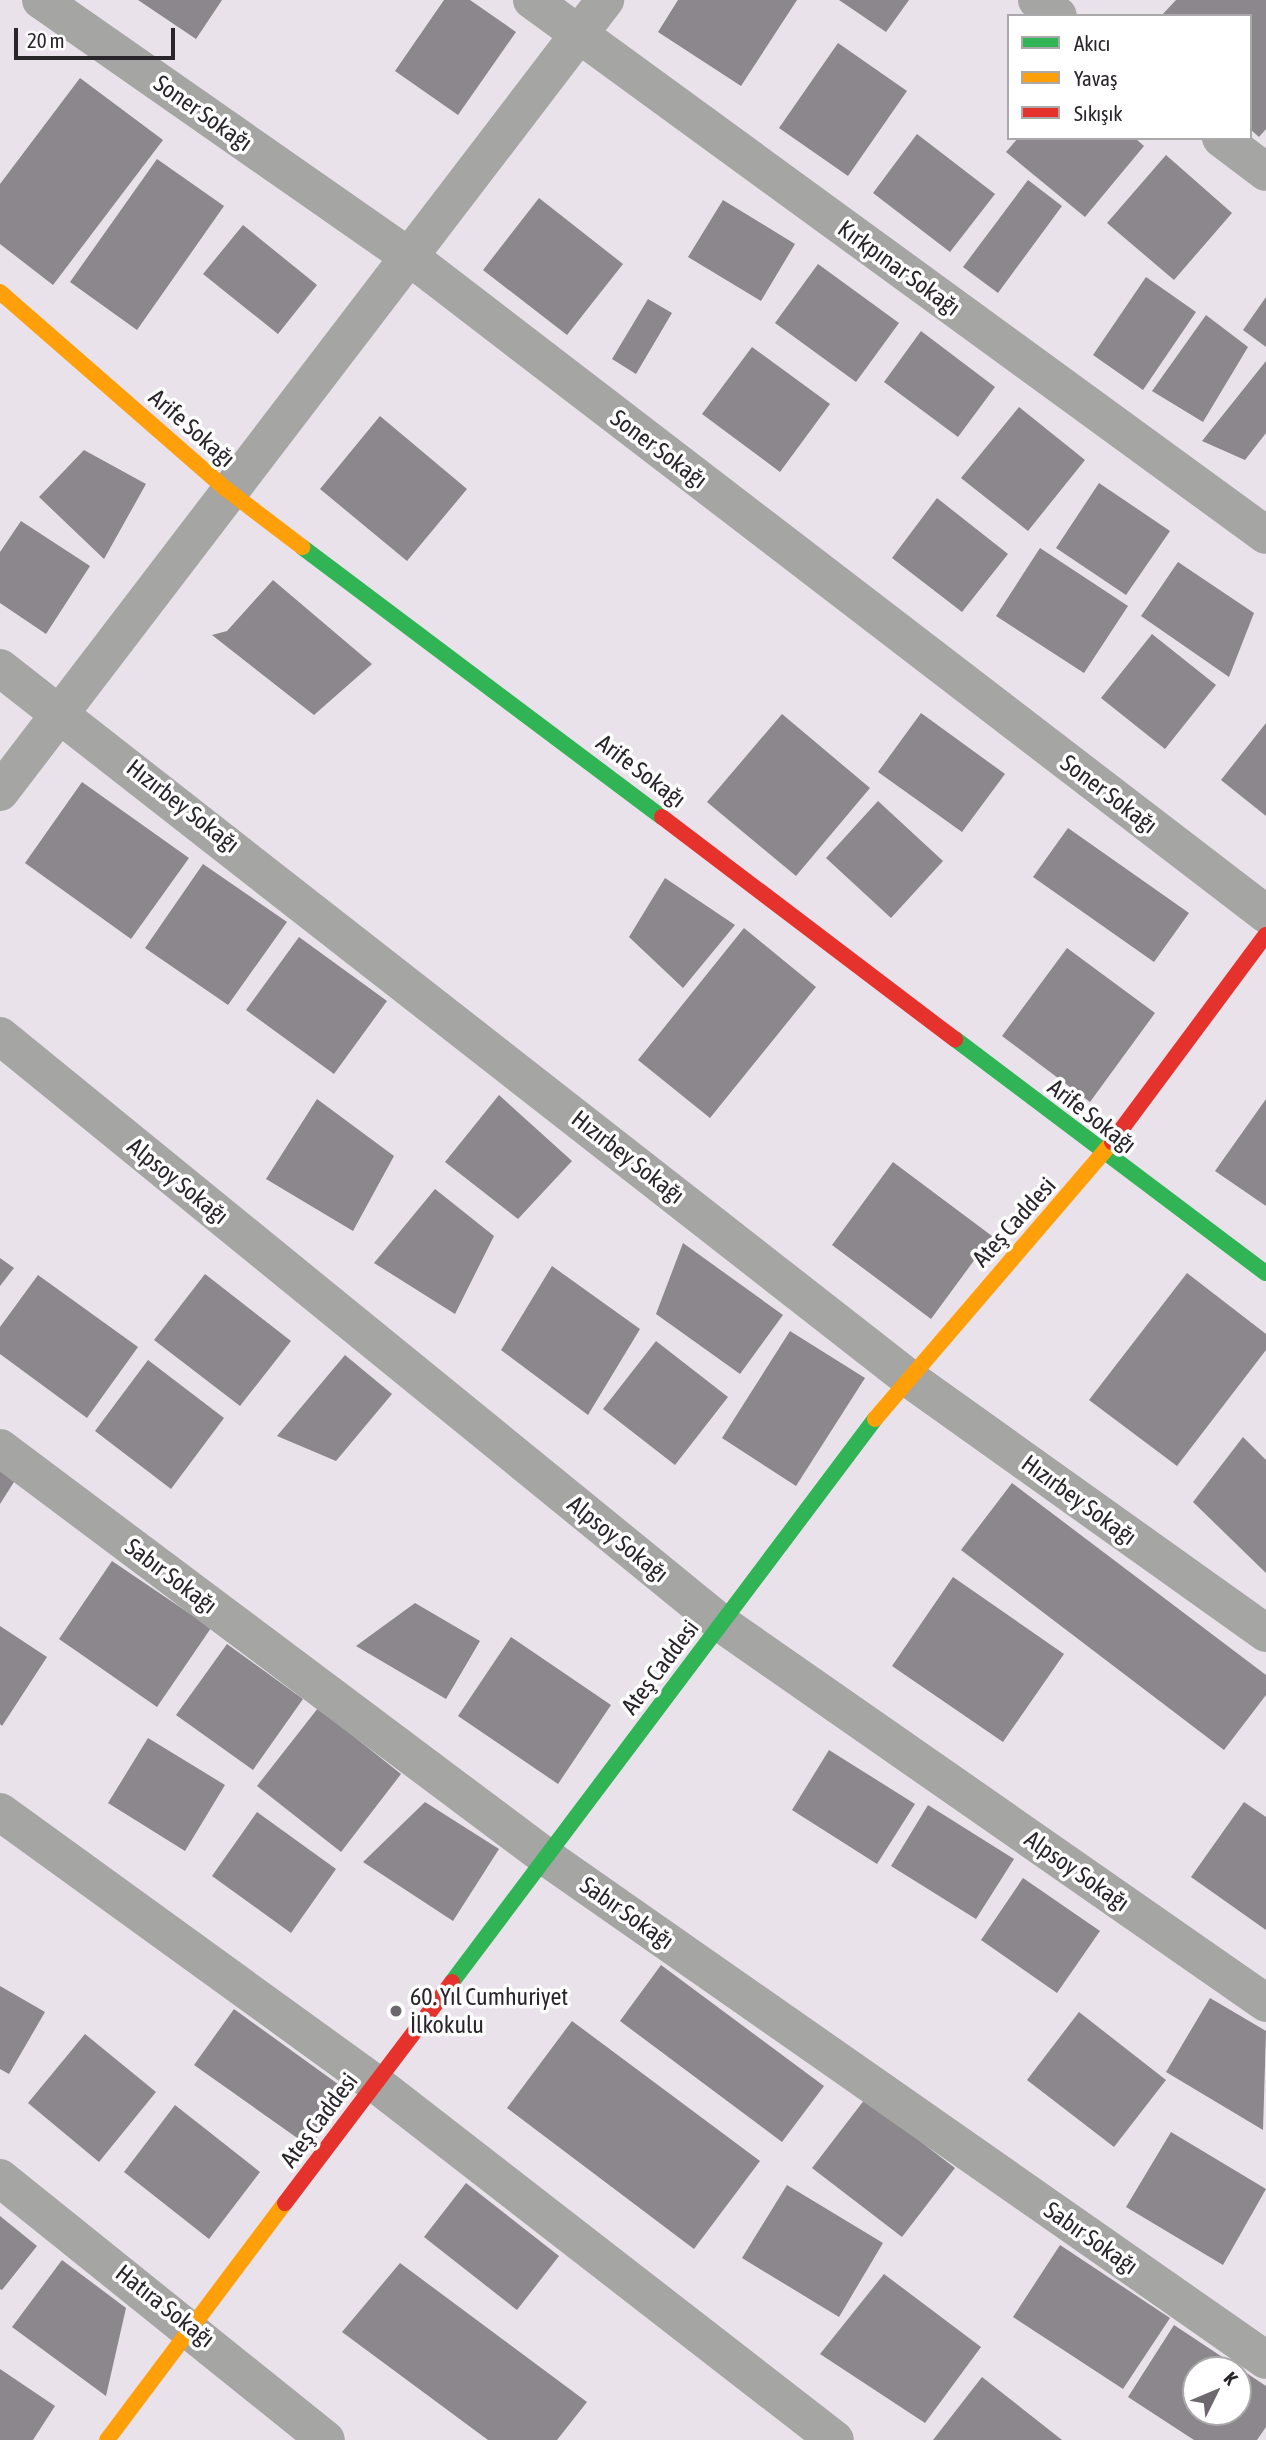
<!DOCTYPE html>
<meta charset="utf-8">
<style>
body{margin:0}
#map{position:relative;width:1266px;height:2440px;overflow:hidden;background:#e9e2ea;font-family:"Asap Condensed",sans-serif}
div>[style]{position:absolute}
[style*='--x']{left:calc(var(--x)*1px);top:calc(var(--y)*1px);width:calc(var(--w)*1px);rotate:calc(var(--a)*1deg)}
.building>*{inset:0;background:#8c878c}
.street>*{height:38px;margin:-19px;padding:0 19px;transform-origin:19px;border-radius:19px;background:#a5a5a3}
.fast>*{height:16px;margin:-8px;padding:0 8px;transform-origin:8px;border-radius:8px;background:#30b455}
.slow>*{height:16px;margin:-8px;padding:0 8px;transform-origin:8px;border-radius:8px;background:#ff9f0a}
.jam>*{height:16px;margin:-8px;padding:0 8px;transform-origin:8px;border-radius:8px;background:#e5322d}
.dots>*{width:19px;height:19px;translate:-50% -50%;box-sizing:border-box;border:4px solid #fff;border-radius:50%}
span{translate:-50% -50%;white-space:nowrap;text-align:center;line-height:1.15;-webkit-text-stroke:7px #fff;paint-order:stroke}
.street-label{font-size:24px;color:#2a252b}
.poi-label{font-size:24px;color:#2a252b}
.left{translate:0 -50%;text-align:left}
.legend{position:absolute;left:1007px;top:14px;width:245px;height:126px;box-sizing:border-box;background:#fff;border:2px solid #aaa8aa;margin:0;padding:9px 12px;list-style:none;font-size:21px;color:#2a252b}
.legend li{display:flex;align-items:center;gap:14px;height:35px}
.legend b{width:35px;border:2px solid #aaa8aa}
.north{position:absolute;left:1182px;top:2356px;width:70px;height:70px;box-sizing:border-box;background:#fff;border:2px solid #aaa8aa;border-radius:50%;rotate:47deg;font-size:19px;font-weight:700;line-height:28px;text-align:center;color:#2a252b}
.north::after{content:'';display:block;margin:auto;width:24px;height:32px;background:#6d676e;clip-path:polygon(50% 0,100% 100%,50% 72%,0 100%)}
.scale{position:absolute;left:14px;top:28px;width:161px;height:32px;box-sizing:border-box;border:4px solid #2a252b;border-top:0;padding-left:9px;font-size:21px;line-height:24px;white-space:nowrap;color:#2a252b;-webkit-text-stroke:5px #fff;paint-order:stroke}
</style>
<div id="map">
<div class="building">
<div style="clip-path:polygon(138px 0,222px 0,196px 39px)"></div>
<div style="clip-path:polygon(444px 0,470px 0,516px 32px,458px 115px,395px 71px)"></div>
<div style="clip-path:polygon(678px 0,797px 0,741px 86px,658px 32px)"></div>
<div style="clip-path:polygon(839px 0,909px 0,886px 32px)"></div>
<div style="clip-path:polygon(1176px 0,1266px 0,1266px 129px,1259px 137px,1250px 129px,1250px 16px,1161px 16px)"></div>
<div style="clip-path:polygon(838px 43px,907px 91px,848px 176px,779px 128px)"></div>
<div style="clip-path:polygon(80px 78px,163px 140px,53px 285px,0 244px,0 184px)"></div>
<div style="clip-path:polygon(917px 134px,995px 194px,950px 252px,873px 193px)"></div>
<div style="clip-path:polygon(1018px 138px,1135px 138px,1144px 146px,1085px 217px,1006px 152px)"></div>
<div style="clip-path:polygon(1166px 155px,1232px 213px,1174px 280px,1107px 223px)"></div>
<div style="clip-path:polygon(157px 159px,224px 206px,137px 330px,70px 282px)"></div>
<div style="clip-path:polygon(1028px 180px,1062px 206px,998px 293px,963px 267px)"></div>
<div style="clip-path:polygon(539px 198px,623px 264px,567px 335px,483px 270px)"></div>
<div style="clip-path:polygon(723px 200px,795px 244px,761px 301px,688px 257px)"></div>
<div style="clip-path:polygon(243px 225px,317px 285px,278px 334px,203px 274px)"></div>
<div style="clip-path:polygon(818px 264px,899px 323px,856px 382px,775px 323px)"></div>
<div style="clip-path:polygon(1146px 277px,1196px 312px,1143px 390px,1093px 355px)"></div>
<div style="clip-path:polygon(1266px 297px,1266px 347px,1243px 330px)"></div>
<div style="clip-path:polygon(648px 299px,672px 313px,636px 374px,612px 359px)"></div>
<div style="clip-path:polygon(1206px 315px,1248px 347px,1203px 422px,1152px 391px)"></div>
<div style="clip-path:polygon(921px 331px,995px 387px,958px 437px,884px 382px)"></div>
<div style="clip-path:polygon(752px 347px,830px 404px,780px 472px,702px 414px)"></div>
<div style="clip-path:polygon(1266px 361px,1266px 433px,1245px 460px,1202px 441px)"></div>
<div style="clip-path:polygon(1019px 407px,1085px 460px,1028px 531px,961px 478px)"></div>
<div style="clip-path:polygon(380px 416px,467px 489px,407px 561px,320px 489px)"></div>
<div style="clip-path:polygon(84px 450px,146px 484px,104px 559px,39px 497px)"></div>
<div style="clip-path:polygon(1099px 483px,1170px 531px,1126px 595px,1056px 548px)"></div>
<div style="clip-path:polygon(937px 498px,1008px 554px,962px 612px,892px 558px)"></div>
<div style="clip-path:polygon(21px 521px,90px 566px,46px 634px,0 603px,0 552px)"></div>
<div style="clip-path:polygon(1040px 548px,1128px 606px,1084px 673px,996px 616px)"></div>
<div style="clip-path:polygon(1178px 562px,1254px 613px,1229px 677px,1141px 616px)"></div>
<div style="clip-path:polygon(273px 580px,372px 664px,314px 715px,212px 635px,227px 631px)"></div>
<div style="clip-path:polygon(1152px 634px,1216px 685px,1165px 749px,1101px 698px)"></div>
<div style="clip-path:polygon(921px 713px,1005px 774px,962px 832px,878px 772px)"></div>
<div style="clip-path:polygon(782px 714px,870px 788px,796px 876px,707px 802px)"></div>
<div style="clip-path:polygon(1266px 723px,1266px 816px,1221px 780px)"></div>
<div style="clip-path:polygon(82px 782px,189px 858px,131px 939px,25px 863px)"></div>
<div style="clip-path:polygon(878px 801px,943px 861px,891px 918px,826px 858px)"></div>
<div style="clip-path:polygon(1068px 828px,1189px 913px,1154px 962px,1033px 877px)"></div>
<div style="clip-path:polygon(203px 864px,287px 922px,228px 1005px,145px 948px)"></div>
<div style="clip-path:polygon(665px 878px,735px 925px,683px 988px,629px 937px)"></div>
<div style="clip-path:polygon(744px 928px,816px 987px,710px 1118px,638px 1060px)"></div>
<div style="clip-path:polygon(299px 937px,387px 1001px,334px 1074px,246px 1010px)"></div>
<div style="clip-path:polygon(1067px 948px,1155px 1013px,1090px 1102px,1002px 1036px)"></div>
<div style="clip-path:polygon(499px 1095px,572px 1161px,518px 1219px,445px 1162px)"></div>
<div style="clip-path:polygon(317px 1099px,394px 1156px,353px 1231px,266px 1179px)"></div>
<div style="clip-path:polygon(1266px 1099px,1266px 1206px,1215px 1171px)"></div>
<div style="clip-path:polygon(893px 1162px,992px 1236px,931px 1319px,832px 1245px)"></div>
<div style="clip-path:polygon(435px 1189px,494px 1236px,455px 1314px,374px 1263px)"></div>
<div style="clip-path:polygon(683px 1243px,783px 1315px,740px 1374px,656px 1314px)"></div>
<div style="clip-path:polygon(0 1258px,14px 1268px,0 1286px)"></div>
<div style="clip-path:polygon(552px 1266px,640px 1329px,588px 1415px,501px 1350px)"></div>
<div style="clip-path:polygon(1187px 1273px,1266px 1334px,1266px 1350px,1177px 1466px,1089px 1400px)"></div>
<div style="clip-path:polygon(205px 1274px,291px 1341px,240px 1406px,154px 1340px)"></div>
<div style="clip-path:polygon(38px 1275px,138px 1347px,87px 1418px,0 1354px,0 1327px)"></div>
<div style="clip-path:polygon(790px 1331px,865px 1378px,796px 1486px,722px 1438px)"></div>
<div style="clip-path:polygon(656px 1341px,728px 1397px,675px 1465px,603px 1409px)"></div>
<div style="clip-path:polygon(345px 1355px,392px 1394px,336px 1461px,277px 1436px)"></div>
<div style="clip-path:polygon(148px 1360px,224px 1418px,171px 1489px,95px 1431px)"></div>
<div style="clip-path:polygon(1243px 1437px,1266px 1460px,1266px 1573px,1193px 1502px)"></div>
<div style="clip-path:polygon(0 1462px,19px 1474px,0 1504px)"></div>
<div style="clip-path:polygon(1012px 1483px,1266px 1675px,1266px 1695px,1224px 1750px,961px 1550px)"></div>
<div style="clip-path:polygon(112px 1561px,211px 1628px,157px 1707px,59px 1639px)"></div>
<div style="clip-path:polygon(953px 1577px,1064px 1654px,1003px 1742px,892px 1666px)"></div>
<div style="clip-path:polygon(415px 1603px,480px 1641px,446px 1699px,356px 1646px)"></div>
<div style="clip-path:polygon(0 1626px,47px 1657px,2px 1726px,0 1724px)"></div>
<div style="clip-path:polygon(511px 1637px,611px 1705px,558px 1784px,458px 1716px)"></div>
<div style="clip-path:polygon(227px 1644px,303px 1699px,253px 1770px,176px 1715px)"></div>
<div style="clip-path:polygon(318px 1708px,401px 1774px,341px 1852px,257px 1786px)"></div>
<div style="clip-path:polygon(148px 1738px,225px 1785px,185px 1851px,108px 1803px)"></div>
<div style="clip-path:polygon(829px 1750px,915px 1804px,877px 1864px,792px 1810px)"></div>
<div style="clip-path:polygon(425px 1802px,499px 1849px,453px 1921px,363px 1862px)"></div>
<div style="clip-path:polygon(1244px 1802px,1266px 1817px,1266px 1930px,1191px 1877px)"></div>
<div style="clip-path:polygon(928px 1805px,1014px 1859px,976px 1919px,891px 1866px)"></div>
<div style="clip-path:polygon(257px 1812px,336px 1869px,291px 1933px,212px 1876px)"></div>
<div style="clip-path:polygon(1023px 1878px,1100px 1931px,1057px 1993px,981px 1940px)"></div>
<div style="clip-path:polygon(661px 1965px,824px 2086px,782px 2142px,620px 2021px)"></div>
<div style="clip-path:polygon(0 1986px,45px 2012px,9px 2074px,0 2069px)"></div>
<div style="clip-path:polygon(1210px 1998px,1266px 2031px,1263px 2130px,1166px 2072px)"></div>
<div style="clip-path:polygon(234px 2009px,349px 2092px,310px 2147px,194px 2065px)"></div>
<div style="clip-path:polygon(1079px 2012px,1166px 2080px,1114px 2147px,1027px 2080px)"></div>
<div style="clip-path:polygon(572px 2021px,760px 2161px,694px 2249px,507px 2108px)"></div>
<div style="clip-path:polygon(85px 2034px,156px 2092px,99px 2162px,28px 2103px)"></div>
<div style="clip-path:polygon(865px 2099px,955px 2168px,902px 2237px,812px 2168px)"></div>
<div style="clip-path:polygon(175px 2105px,260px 2172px,209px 2239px,124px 2172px)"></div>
<div style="clip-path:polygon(1171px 2132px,1266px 2189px,1223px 2265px,1126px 2207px)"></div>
<div style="clip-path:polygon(466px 2183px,559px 2256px,517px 2310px,424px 2237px)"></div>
<div style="clip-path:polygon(787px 2185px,883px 2243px,839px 2317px,742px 2258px)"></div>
<div style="clip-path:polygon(0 2216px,37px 2246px,2px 2290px,0 2289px)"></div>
<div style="clip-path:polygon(1060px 2245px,1170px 2318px,1123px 2389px,1013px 2317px)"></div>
<div style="clip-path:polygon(62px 2260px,126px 2308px,106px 2396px,12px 2327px)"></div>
<div style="clip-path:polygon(400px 2263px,587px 2402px,557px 2440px,488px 2440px,342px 2332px)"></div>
<div style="clip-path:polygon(884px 2274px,981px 2347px,925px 2423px,820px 2354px)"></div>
<div style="clip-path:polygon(evenodd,1174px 2325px,1266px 2386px,1266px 2427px,1257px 2440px,1194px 2440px,1128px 2397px,1174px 2325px,1196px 2370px,1238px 2370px,1238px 2412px,1196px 2412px,1196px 2370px)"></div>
<div style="clip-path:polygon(0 2369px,55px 2406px,33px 2440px,0 2440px)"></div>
<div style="clip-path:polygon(982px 2377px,1062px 2440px,933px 2440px)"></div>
</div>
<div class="street">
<div style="--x:41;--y:0;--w:451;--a:34.9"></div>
<div style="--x:411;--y:258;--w:1078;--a:37.5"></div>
<div style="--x:532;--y:0;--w:908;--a:36.09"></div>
<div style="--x:1037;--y:0;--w:26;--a:37"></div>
<div style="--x:1221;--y:138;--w:56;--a:37.1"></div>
<div style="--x:0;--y:668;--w:1151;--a:38.01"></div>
<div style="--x:907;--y:1377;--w:441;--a:35.5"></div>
<div style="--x:0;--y:792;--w:997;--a:-52.62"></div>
<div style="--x:0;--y:1036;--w:931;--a:39.16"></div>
<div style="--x:722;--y:1624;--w:663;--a:34.86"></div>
<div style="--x:0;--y:1448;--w:682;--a:36.84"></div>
<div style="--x:546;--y:1857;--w:878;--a:34.94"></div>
<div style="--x:0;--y:1812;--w:463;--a:35.9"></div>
<div style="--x:375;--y:2083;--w:582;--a:37.81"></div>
<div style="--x:0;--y:2178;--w:418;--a:38.8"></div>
</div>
<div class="fast">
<div style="--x:302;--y:547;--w:450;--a:36.9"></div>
<div style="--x:955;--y:1039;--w:389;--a:37"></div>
<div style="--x:452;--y:1982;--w:704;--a:-53.08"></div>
</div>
<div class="slow">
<div style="--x:0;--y:292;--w:300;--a:41.1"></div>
<div style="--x:226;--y:489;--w:96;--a:37.3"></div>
<div style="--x:875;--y:1419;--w:365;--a:-49.4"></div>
<div style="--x:107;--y:2440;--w:296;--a:-53.1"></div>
</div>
<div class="jam">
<div style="--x:662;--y:817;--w:368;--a:37.2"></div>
<div style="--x:1112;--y:1142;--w:258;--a:-53.4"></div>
<div style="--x:285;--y:2203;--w:277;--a:-52.9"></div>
</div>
<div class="dots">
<div style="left:396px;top:2011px;background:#6d676e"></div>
</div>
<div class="street-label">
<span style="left:203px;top:113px;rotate:35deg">Soner Sokağı</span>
<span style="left:899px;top:268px;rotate:36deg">Kırkpınar Sokağı</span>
<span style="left:192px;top:428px;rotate:41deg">Arife Sokağı</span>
<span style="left:659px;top:449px;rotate:37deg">Soner Sokağı</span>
<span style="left:641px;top:771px;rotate:37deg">Arife Sokağı</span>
<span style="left:1109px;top:794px;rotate:37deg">Soner Sokağı</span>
<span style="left:183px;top:806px;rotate:38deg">Hızırbey Sokağı</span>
<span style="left:1092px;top:1116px;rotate:38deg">Arife Sokağı</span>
<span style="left:628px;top:1157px;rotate:38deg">Hızırbey Sokağı</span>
<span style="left:178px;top:1181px;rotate:39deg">Alpsoy Sokağı</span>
<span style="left:1014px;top:1222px;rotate:-48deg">Ateş Caddesi</span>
<span style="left:1079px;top:1500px;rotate:36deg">Hızırbey Sokağı</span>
<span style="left:618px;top:1539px;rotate:39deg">Alpsoy Sokağı</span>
<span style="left:171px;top:1576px;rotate:37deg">Sabır Sokağı</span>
<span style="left:660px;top:1667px;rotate:-53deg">Ateş Caddesi</span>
<span style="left:1077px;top:1871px;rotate:35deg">Alpsoy Sokağı</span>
<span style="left:627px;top:1913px;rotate:35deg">Sabır Sokağı</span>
<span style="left:319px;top:2120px;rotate:-53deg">Ateş Caddesi</span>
<span style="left:1091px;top:2238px;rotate:35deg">Sabır Sokağı</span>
<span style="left:165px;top:2306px;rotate:38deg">Hatıra Sokağı</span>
</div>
<div class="poi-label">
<span class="left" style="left:410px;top:2011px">60. Yıl Cumhuriyet<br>İlkokulu</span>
</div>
<ul class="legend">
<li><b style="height:9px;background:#30b455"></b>Akıcı</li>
<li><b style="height:9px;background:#ff9f0a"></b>Yavaş</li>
<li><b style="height:9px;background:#e5322d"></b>Sıkışık</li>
</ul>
<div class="north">K</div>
<div class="scale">20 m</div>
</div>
